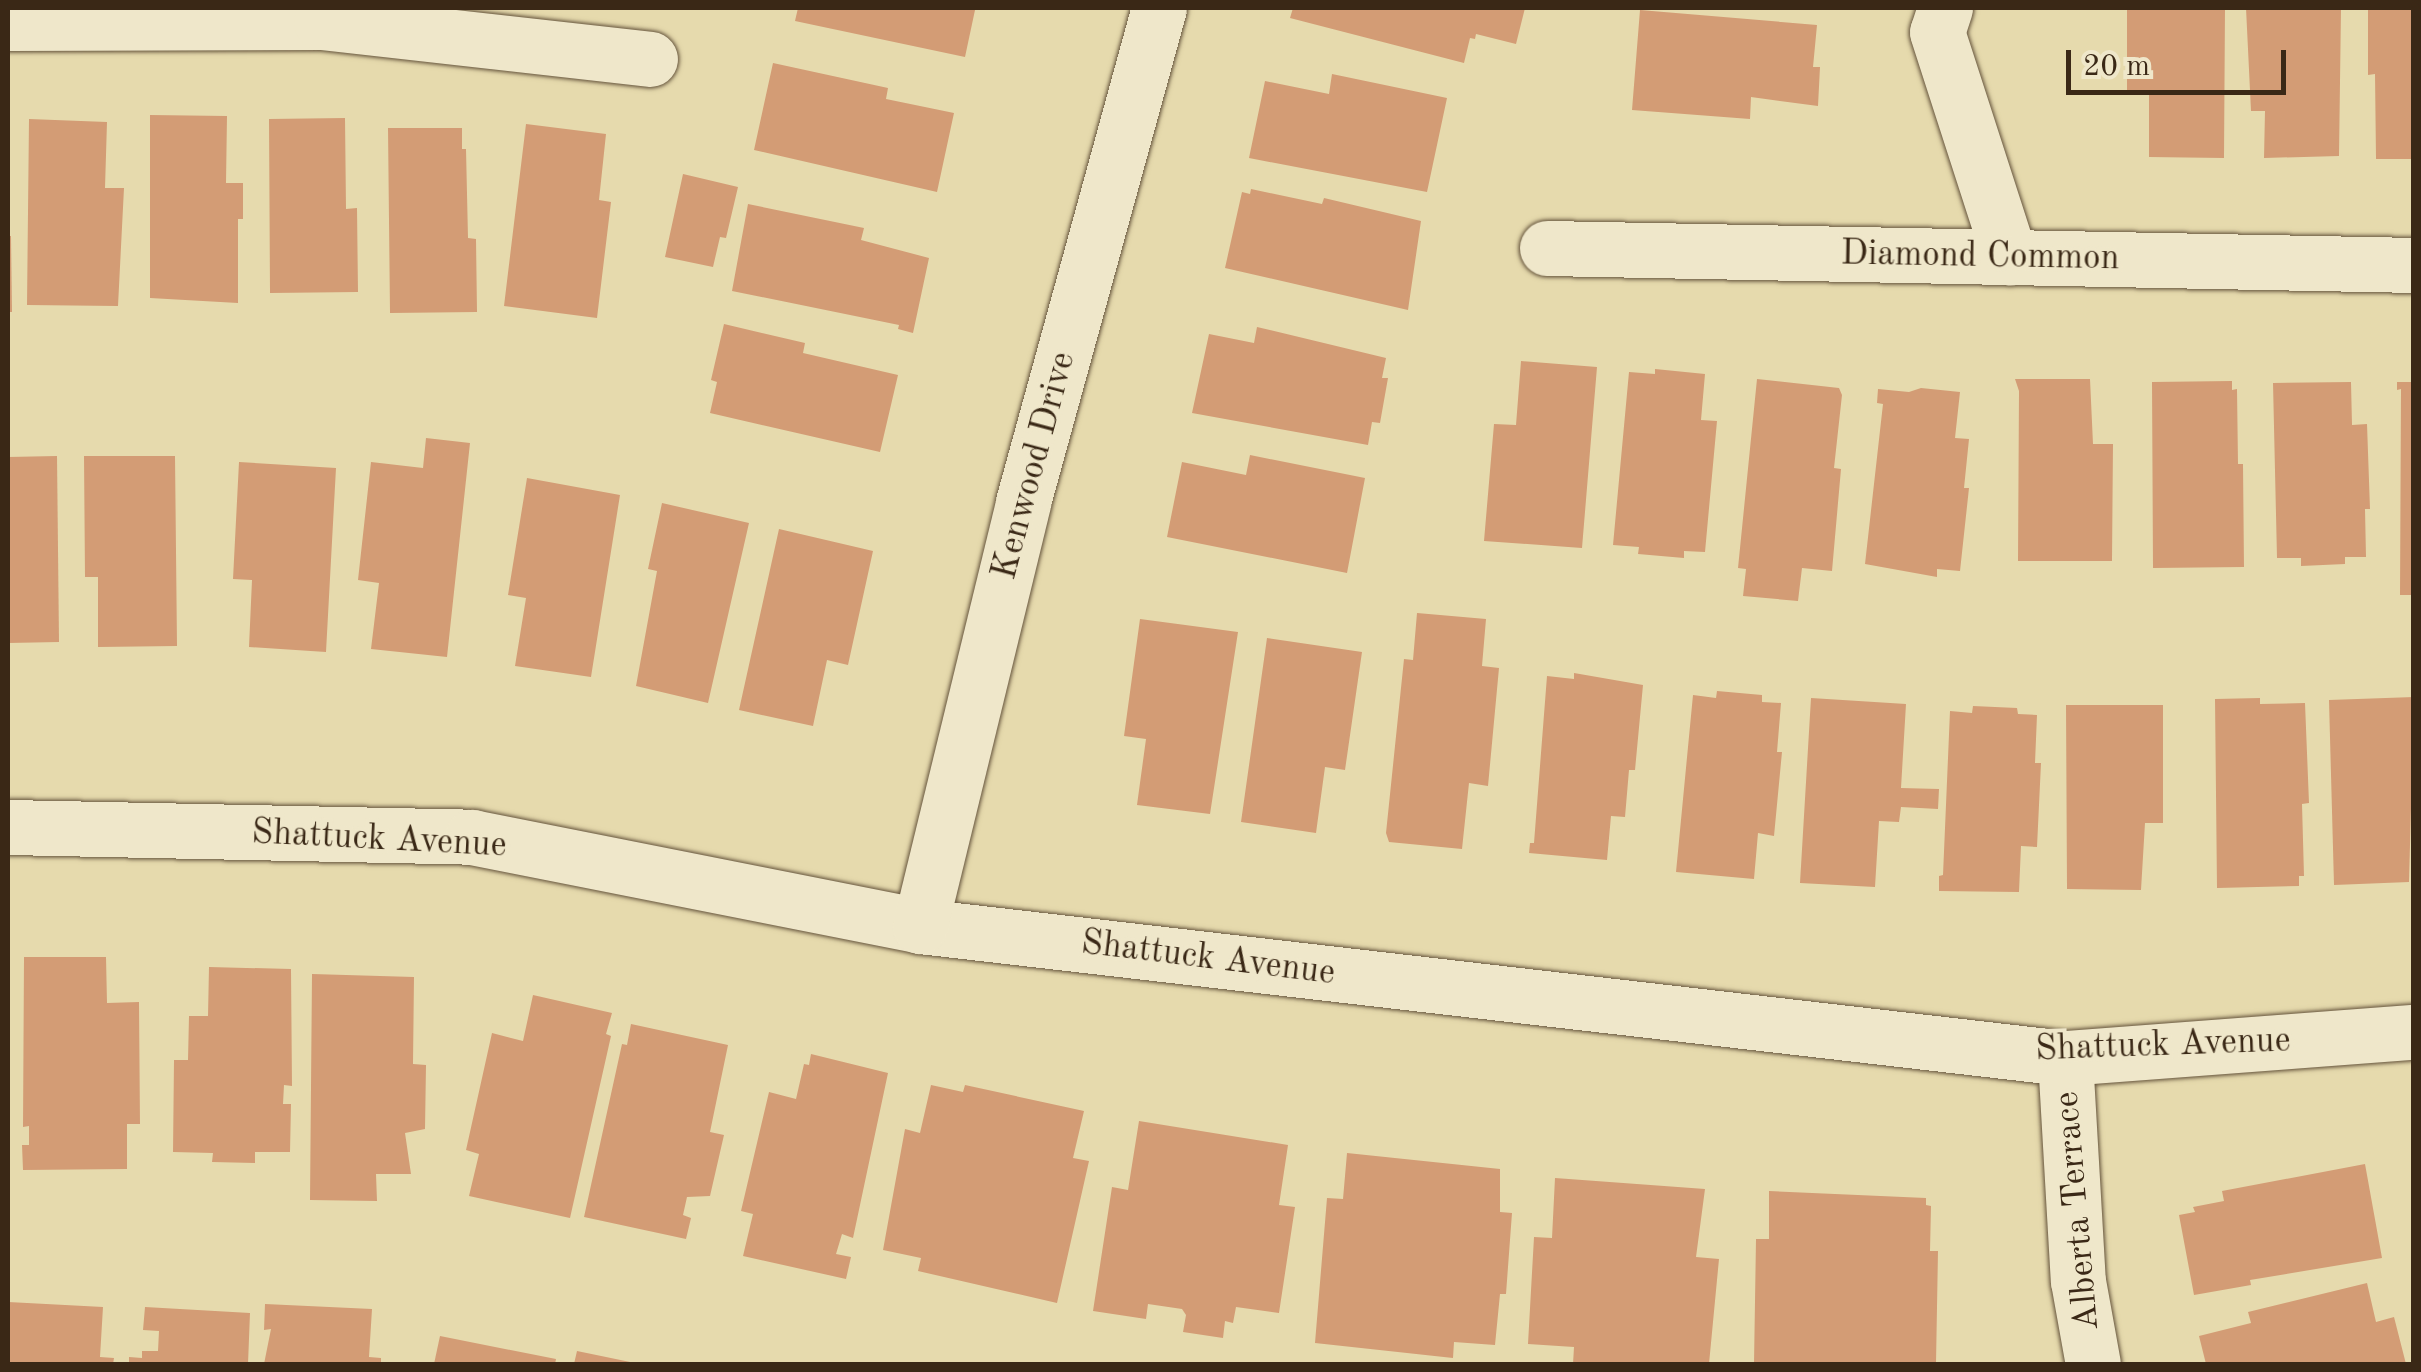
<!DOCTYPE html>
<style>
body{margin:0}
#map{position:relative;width:2421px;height:1372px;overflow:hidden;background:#e6daad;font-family:"Old Standard TT",serif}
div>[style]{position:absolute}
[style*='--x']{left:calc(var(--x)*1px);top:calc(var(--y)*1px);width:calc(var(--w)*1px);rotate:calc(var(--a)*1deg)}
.building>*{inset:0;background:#d39c75}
.roads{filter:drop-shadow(0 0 2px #65543c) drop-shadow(0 0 2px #65543c)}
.minor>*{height:55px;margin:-27.5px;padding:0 27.5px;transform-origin:27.5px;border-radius:27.5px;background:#efe7ca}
span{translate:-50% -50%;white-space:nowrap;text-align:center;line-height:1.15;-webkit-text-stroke:8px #efe7ca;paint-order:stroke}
.street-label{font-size:35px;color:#3a2816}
.frame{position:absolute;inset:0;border:10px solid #3a2816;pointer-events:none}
.scale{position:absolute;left:2066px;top:50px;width:220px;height:45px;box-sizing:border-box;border:5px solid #3a2816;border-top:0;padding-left:12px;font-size:30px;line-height:35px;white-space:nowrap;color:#3a2816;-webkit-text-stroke:8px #efe7ca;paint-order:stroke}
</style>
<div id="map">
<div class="building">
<div style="clip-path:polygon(798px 8px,967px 8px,975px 10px,965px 57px,795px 21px)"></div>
<div style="clip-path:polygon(1293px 8px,1525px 8px,1516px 44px,1476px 34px,1475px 39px,1470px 38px,1464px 63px,1290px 18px)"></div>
<div style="clip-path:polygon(2127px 8px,2225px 8px,2224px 158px,2149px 157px,2149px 91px,2127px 90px)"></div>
<div style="clip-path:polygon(2246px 8px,2341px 8px,2339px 156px,2264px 158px,2265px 111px,2251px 111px)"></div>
<div style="clip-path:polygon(2368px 8px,2414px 8px,2414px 159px,2376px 159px,2375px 74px,2368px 75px)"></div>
<div style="clip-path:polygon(1640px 10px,1817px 25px,1813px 67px,1820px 67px,1818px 106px,1751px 97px,1750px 119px,1632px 110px)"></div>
<div style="clip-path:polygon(773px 63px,888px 88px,886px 99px,954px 113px,937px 192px,754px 150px)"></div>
<div style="clip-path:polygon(1332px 74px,1447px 98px,1427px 192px,1249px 158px,1265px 81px,1329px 94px)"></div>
<div style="clip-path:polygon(150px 115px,227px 116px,226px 183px,243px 183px,243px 219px,238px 219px,238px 303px,150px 298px)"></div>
<div style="clip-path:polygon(345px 118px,346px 209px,357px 208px,358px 292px,270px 293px,269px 119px)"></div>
<div style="clip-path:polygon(29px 119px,107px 122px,105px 188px,124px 188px,118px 306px,27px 305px)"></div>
<div style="clip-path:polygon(526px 124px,606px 134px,599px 200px,611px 202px,597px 318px,504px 306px)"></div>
<div style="clip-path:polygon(388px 128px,462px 128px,462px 149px,466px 149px,468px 238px,476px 239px,477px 312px,390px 313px)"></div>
<div style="clip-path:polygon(683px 174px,738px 187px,726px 238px,720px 237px,713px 267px,665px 257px)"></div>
<div style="clip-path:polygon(1251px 189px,1322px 204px,1324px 198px,1421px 221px,1408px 310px,1225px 268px,1242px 192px,1250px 194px)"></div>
<div style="clip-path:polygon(748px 204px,864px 228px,861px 240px,929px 258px,913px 333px,898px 329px,899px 325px,732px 291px)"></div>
<div style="clip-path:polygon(8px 236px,11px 236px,12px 312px,8px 312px)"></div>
<div style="clip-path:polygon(724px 324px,805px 343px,803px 353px,898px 375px,880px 452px,710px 413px,717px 382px,711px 380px)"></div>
<div style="clip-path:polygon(1257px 327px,1386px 358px,1382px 378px,1388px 378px,1380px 423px,1372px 422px,1368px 445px,1192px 413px,1209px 334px,1254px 343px)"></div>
<div style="clip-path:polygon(1521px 361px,1597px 367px,1582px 548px,1484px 541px,1494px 424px,1516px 425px)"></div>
<div style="clip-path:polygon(1655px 369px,1705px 374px,1701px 420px,1717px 421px,1705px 552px,1684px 551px,1684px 558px,1638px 554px,1639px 547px,1613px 545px,1629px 372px,1655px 374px)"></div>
<div style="clip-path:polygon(1757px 379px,1839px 388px,1842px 395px,1834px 468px,1841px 469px,1832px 571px,1802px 568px,1798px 601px,1743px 596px,1746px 569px,1738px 568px)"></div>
<div style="clip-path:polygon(2015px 379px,2090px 379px,2093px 444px,2113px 444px,2112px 561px,2018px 561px,2019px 391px)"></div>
<div style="clip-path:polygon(2232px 381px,2232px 390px,2237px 389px,2238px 464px,2243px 464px,2244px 567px,2153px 568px,2152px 382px)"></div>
<div style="clip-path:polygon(2351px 382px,2352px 425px,2367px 424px,2370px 509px,2365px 509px,2366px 557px,2345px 557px,2345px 564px,2301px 566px,2301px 558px,2277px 558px,2273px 383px)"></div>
<div style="clip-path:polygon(2397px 382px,2414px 382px,2414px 595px,2400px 595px,2401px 389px,2397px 390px)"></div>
<div style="clip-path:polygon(1921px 388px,1960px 392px,1955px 438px,1969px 439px,1964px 488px,1969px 488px,1960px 571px,1937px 569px,1937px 577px,1865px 564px,1883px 404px,1877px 403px,1878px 389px,1909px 392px)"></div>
<div style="clip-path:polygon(426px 438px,470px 443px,447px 657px,371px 649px,379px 583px,358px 580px,371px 462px,423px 468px)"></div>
<div style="clip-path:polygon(1250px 455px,1365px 478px,1347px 573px,1167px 537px,1182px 462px,1246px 475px)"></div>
<div style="clip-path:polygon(57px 456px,59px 642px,8px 643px,8px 457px)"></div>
<div style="clip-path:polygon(84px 456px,175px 456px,177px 646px,98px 647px,98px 577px,85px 577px)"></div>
<div style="clip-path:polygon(239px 462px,336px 468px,326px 652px,249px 647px,252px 580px,233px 579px)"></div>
<div style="clip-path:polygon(527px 478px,620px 495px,591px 677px,515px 666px,526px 598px,508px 595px)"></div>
<div style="clip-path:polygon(662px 503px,749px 523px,708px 703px,636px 686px,657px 571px,648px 569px)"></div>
<div style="clip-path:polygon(779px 529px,873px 551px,848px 665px,827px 660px,813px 726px,739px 710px)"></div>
<div style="clip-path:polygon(1417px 613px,1486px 619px,1482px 666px,1499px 668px,1488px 786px,1469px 783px,1462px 849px,1389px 842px,1386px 833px,1404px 659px,1413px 660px)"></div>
<div style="clip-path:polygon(1140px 619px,1238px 632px,1210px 814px,1137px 805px,1146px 739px,1124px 736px)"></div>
<div style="clip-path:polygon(1267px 638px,1362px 652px,1345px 770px,1325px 767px,1316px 833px,1241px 822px)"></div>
<div style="clip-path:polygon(1574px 673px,1643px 685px,1635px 770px,1629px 770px,1625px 817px,1611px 816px,1607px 860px,1529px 853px,1530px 843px,1534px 843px,1547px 676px,1574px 679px)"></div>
<div style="clip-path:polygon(1717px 691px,1762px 695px,1762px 702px,1781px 703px,1777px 752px,1782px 752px,1774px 836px,1758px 833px,1754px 879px,1676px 872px,1693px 695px,1716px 698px)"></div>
<div style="clip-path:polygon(2414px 697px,2409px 882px,2334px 885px,2329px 700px)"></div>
<div style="clip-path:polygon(1811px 698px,1906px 704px,1901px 788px,1939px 789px,1938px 809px,1901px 807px,1899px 822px,1879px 821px,1875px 887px,1800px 883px)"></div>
<div style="clip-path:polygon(2260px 698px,2260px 704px,2305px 703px,2309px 803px,2302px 804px,2304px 876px,2299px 876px,2299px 886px,2217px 888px,2215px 699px)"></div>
<div style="clip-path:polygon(2066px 705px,2163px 705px,2163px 823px,2145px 823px,2141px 890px,2067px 889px)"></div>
<div style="clip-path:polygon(1973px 706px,2017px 708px,2018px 714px,2037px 715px,2035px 763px,2041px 763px,2037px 847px,2021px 846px,2019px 892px,1939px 891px,1939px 876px,1943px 875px,1950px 711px,1972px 713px)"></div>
<div style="clip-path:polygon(24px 957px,106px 957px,107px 1003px,139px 1002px,140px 1124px,127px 1124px,127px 1169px,23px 1170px,22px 1145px,29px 1145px,29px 1126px,23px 1127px)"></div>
<div style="clip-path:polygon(209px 967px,291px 969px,292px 1086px,284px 1085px,283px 1104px,291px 1104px,290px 1152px,255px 1152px,255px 1163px,212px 1162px,213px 1153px,173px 1152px,174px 1060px,188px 1060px,189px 1016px,208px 1016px)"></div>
<div style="clip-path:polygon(312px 974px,414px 977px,413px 1064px,426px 1065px,425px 1129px,405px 1133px,411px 1174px,376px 1174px,377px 1201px,310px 1200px)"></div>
<div style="clip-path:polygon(533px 995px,612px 1013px,606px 1034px,611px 1036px,570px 1218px,469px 1196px,479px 1154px,466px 1150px,492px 1033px,523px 1041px)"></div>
<div style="clip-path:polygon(631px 1024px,728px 1045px,710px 1132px,724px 1135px,710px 1196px,687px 1197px,683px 1215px,691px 1218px,686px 1239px,584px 1217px,622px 1044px,627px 1045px)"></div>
<div style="clip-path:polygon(811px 1054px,888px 1073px,853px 1238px,842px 1234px,836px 1254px,851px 1257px,846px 1279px,743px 1256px,753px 1214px,741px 1211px,769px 1092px,796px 1099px,804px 1064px,809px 1065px)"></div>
<div style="clip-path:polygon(931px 1085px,963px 1092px,965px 1085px,1084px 1111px,1073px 1158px,1089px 1161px,1057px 1303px,918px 1271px,921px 1258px,883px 1250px,905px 1129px,920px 1133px)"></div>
<div style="clip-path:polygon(1139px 1121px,1288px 1145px,1279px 1205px,1295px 1207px,1279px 1313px,1236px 1307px,1233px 1323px,1225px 1321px,1223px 1338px,1183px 1332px,1186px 1315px,1182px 1309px,1148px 1304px,1146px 1319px,1093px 1311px,1112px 1187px,1128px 1190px)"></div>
<div style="clip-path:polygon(1347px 1153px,1500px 1169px,1500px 1212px,1512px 1213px,1506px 1294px,1500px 1294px,1495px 1345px,1454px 1342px,1453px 1358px,1315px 1343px,1327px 1198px,1343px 1199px)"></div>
<div style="clip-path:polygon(2365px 1164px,2382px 1258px,2250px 1280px,2251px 1285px,2194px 1295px,2179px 1215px,2195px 1212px,2193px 1207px,2224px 1201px,2222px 1191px)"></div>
<div style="clip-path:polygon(1555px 1178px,1705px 1189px,1696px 1257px,1719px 1259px,1709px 1364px,1573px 1364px,1574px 1347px,1528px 1344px,1534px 1237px,1552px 1238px)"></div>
<div style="clip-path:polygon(1769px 1191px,1926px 1198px,1926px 1205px,1931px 1206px,1930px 1251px,1938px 1251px,1936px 1364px,1754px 1364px,1756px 1239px,1769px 1239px)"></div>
<div style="clip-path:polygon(2367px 1283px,2376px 1322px,2394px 1317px,2406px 1364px,2206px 1364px,2199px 1336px,2251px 1323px,2248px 1312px)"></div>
<div style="clip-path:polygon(8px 1302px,103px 1307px,100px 1357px,114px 1358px,113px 1364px,8px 1364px)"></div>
<div style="clip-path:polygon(265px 1304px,372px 1309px,369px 1357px,381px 1358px,381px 1364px,264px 1364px,271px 1329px,264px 1330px)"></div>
<div style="clip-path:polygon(145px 1307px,250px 1313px,248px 1364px,129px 1364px,129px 1357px,142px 1358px,142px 1351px,158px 1351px,159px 1331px,143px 1330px)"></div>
<div style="clip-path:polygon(440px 1336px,556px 1359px,555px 1364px,434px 1364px)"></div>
<div style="clip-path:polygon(577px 1351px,635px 1363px,635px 1364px,574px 1364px)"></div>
</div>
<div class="roads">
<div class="minor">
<div style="--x:1945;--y:8;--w:25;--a:108"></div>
<div style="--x:1937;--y:32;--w:237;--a:72.1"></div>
<div style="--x:8;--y:23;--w:313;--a:-0.2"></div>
<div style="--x:321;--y:22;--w:331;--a:6.4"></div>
<div style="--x:1547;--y:248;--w:867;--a:1.12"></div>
<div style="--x:8;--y:827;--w:464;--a:1.2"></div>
<div style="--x:472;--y:837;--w:457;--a:11.2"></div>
<div style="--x:920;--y:926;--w:1153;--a:6.58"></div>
<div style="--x:2065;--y:1058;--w:350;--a:-4.3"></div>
<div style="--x:920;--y:926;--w:436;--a:-76.3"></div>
<div style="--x:1023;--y:502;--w:512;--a:-74.61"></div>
<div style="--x:2065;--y:1058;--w:223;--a:86.7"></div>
<div style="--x:2078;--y:1281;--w:84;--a:79.8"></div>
</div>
</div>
<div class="street-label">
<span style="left:1980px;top:257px;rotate:1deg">Diamond Common</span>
<span style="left:1035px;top:466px;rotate:-75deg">Kenwood Drive</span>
<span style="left:379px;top:840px;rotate:3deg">Shattuck Avenue</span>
<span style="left:1208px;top:959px;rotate:7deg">Shattuck Avenue</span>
<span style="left:2163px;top:1046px;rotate:-2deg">Shattuck Avenue</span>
<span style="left:2078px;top:1211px;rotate:-95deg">Alberta Terrace</span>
</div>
<div class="frame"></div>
<div class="scale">20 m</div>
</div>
